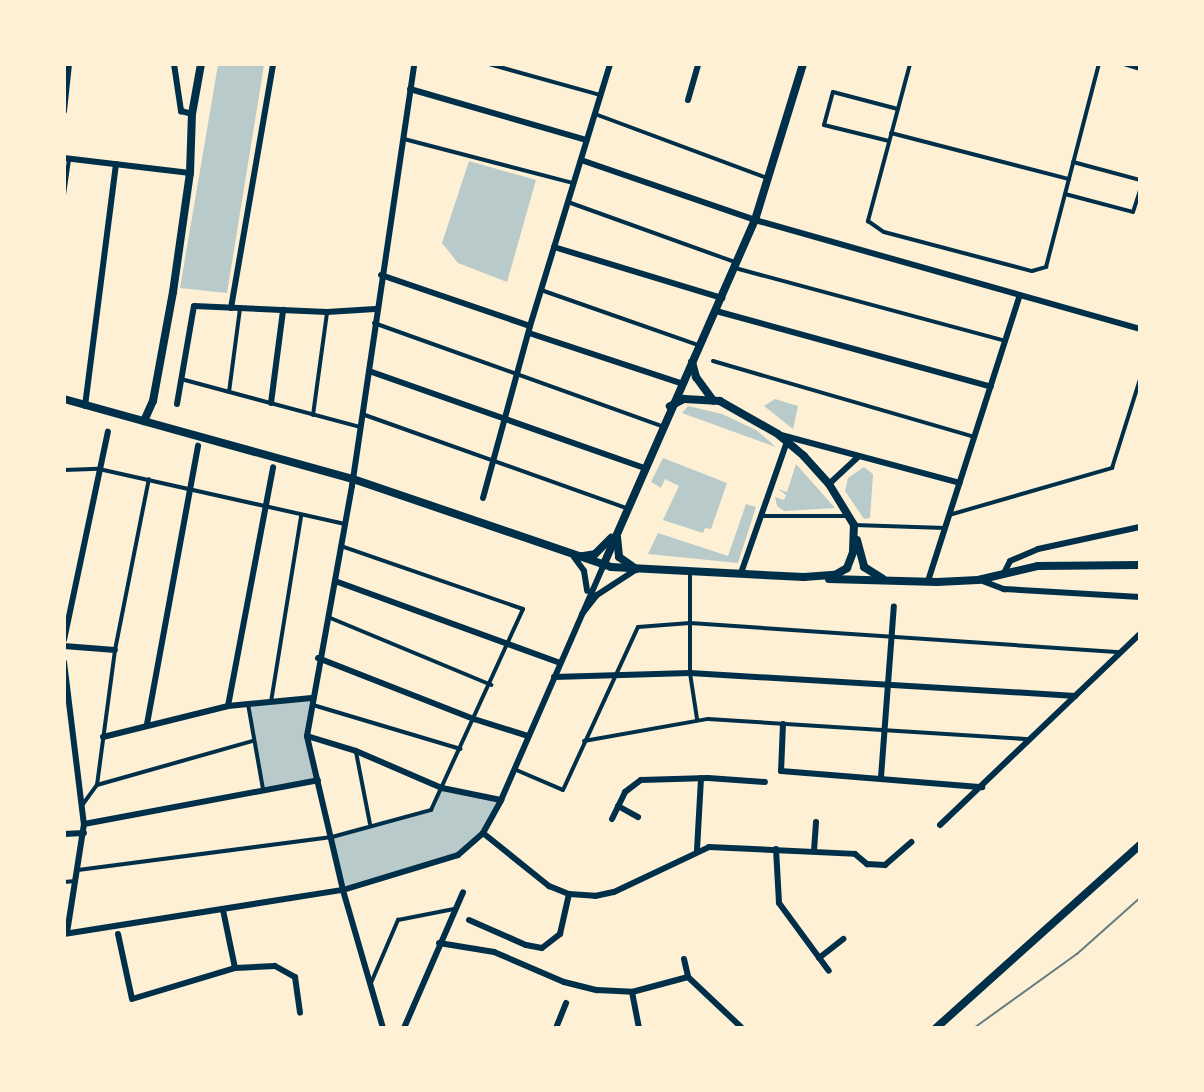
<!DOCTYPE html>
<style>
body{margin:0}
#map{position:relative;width:1204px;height:1092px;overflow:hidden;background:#fdf0d5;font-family:"Archivo Narrow",sans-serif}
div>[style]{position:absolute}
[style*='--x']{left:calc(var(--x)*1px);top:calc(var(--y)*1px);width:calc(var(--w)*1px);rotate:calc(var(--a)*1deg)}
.green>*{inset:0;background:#b9caca}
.service>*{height:4px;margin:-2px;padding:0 2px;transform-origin:2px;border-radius:2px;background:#003049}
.minor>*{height:6px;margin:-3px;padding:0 3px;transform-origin:3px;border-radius:3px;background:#003049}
.tertiary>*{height:8px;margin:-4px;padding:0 4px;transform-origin:4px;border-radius:4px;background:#003049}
.tram>*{height:1.5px;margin:-0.75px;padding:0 0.75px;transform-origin:0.75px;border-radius:0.75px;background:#657d81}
span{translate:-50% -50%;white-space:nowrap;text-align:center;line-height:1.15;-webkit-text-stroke:4.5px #fdf0d5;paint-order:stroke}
.frame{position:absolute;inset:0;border:66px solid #fdf0d5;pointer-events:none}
</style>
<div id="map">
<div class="green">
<div style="clip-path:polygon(218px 65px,264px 65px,227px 293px,180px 288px)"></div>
<div style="clip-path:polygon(469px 161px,536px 180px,507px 282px,458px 263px,442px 243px)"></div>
<div style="clip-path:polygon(775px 399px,798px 406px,793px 429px,764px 406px)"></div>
<div style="clip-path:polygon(688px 406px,722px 414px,756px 430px,776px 447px,682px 413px)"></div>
<div style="clip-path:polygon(663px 458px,727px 483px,711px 529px,705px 528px,703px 533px,663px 520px,679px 486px,665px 479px,661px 488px,651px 482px)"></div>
<div style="clip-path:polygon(796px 464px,835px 508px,784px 511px,777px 506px,775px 497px,784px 500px,786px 495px,778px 489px,787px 492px)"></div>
<div style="clip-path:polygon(864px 467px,873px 474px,870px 518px,864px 519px,845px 491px,848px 478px)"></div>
<div style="clip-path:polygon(746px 504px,756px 507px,738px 563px,648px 554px,658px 533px,728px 556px)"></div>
<div style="clip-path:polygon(312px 698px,307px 736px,318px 780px,263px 789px,248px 704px)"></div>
<div style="clip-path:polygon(442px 788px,501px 800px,488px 825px,458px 855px,343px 890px,332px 837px,431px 810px)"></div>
</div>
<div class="service">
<div style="--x:489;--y:64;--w:115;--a:15.6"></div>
<div style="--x:910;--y:64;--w:163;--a:105"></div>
<div style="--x:868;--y:221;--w:19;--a:35"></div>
<div style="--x:884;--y:232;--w:153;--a:14.8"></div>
<div style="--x:1032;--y:271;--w:15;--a:-16"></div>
<div style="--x:1046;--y:267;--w:210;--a:-75.4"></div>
<div style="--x:1124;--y:64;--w:17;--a:17"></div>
<div style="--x:595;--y:114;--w:184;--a:20.4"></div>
<div style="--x:891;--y:133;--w:184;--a:14.5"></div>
<div style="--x:404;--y:139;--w:175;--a:14.6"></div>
<div style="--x:889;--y:141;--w:67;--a:-166.2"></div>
<div style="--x:824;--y:125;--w:34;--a:-75"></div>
<div style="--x:833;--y:92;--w:67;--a:14.7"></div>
<div style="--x:1073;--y:162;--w:69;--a:15"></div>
<div style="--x:1065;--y:194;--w:70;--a:14.8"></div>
<div style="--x:1133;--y:212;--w:23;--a:-72"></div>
<div style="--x:64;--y:195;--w:36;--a:-82"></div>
<div style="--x:568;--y:202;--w:180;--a:19.8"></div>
<div style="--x:735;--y:268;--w:280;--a:15.1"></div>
<div style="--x:541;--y:290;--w:166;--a:19.3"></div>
<div style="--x:374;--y:323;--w:305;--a:19.7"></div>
<div style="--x:713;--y:361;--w:272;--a:16.2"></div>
<div style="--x:181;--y:379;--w:185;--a:15"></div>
<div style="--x:229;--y:392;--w:84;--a:-82.5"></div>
<div style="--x:362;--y:414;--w:280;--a:19.6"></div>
<div style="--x:313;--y:415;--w:103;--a:-82.2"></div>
<div style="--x:64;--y:470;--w:35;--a:-2"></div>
<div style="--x:99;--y:469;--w:252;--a:12.6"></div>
<div style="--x:949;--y:515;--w:170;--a:-16.1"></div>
<div style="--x:1112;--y:468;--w:93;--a:-72.5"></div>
<div style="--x:761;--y:516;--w:87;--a:0"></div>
<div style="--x:854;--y:525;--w:91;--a:1.9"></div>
<div style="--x:690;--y:571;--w:102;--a:90"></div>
<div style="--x:690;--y:673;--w:47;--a:81.3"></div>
<div style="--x:328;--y:617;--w:177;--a:22.6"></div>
<div style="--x:271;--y:702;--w:188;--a:-80.8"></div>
<div style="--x:248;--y:704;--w:86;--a:80"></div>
<div style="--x:313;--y:705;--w:154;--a:16.6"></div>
<div style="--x:584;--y:741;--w:126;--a:-10.1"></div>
<div style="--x:708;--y:719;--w:321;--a:3.6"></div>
<div style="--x:356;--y:752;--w:73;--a:79"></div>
<div style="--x:514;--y:769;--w:53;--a:23.2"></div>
<div style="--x:563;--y:790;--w:179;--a:-65.3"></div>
<div style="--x:638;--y:627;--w:52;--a:-4.4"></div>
<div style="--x:690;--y:623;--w:431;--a:3.9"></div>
<div style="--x:97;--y:785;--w:162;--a:-15.8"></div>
<div style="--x:83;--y:804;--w:24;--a:-54"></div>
<div style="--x:97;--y:785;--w:136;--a:-82.4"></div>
<div style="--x:115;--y:650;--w:174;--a:-78.8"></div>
<div style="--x:78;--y:870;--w:256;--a:-7.4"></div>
<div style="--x:332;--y:837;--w:103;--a:-15.3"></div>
<div style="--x:431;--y:810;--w:221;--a:-65.4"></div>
<div style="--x:523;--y:609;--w:193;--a:-160.9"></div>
<div style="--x:64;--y:882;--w:12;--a:-5"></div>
<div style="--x:371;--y:983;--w:69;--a:-66.8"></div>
<div style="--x:398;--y:920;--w:57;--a:-11.1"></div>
</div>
<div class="minor">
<div style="--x:174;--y:64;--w:48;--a:81.5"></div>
<div style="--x:181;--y:111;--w:11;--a:15"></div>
<div style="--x:410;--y:89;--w:184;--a:16.1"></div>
<div style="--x:688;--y:100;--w:37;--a:-74"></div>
<div style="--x:64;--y:111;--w:47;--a:-83.9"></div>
<div style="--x:64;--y:158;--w:127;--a:6.8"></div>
<div style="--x:581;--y:160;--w:184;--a:19"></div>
<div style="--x:755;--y:220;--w:400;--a:15.8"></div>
<div style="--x:554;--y:247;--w:176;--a:16.9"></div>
<div style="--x:381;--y:275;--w:157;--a:18.9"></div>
<div style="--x:231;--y:308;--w:248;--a:-80.2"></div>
<div style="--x:716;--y:311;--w:285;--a:15.4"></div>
<div style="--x:529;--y:333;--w:159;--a:18.3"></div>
<div style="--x:369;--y:371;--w:292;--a:19.4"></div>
<div style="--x:271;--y:403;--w:94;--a:-82.6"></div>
<div style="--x:177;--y:404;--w:99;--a:-80.2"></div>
<div style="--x:194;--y:306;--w:133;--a:2.6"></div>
<div style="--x:327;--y:312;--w:48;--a:-3.6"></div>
<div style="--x:85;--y:406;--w:244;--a:-82.7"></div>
<div style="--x:781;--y:435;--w:185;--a:15"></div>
<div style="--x:829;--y:484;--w:40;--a:-43"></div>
<div style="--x:483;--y:498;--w:178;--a:-74.7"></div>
<div style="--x:530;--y:326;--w:274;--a:-73"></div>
<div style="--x:574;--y:557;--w:17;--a:54"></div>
<div style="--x:584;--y:571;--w:20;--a:81"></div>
<div style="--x:741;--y:573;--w:139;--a:-70.7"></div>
<div style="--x:1004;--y:573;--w:13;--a:-63"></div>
<div style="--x:1010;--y:561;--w:30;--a:-23"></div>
<div style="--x:1038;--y:549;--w:104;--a:-12.2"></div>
<div style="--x:980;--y:580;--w:26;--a:21"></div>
<div style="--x:1004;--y:589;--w:136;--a:3.4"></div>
<div style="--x:335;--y:581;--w:239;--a:20"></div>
<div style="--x:928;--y:581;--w:300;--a:-72.2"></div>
<div style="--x:582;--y:614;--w:24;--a:-52"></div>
<div style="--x:597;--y:595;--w:48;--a:-33"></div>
<div style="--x:64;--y:640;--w:213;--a:-78.1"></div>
<div style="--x:64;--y:646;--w:51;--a:4.5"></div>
<div style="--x:318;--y:658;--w:168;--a:21.4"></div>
<div style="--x:474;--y:719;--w:57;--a:17.5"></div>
<div style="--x:64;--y:662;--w:163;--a:83"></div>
<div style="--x:84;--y:824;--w:110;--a:98.9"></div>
<div style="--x:554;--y:677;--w:136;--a:-1.7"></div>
<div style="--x:690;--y:673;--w:386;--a:3.4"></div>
<div style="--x:228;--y:706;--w:243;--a:-79.3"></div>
<div style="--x:147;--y:724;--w:283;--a:-79.6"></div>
<div style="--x:783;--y:724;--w:47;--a:92.4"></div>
<div style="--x:781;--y:771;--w:202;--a:4.6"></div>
<div style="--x:307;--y:736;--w:51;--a:17"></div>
<div style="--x:356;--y:751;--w:94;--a:23.3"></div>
<div style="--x:442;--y:788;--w:60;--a:11.5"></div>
<div style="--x:103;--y:737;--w:129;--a:-13.9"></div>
<div style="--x:228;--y:706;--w:84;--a:-5.4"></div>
<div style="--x:881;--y:777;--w:171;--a:-85.7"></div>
<div style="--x:618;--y:806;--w:23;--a:29"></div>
<div style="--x:612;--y:819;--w:30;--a:-64"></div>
<div style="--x:625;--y:792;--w:20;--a:-37"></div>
<div style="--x:641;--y:780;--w:67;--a:-1.7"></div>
<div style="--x:708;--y:778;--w:57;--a:4"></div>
<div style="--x:84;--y:824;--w:238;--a:-10.6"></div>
<div style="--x:940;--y:825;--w:277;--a:-43.7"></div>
<div style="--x:483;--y:833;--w:85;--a:38.8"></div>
<div style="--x:549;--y:886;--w:22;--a:22"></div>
<div style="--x:569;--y:894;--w:26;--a:4"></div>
<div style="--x:595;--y:896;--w:19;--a:-12"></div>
<div style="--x:614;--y:892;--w:105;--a:-25.3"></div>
<div style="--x:709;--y:847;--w:146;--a:2.7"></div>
<div style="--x:855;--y:854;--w:16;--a:40"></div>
<div style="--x:867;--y:864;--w:18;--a:3"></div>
<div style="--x:885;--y:865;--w:35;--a:-41"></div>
<div style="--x:64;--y:834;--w:20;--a:-3"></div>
<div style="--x:776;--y:849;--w:54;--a:86.8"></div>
<div style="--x:779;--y:903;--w:84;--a:53.7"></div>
<div style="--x:697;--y:850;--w:72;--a:-86.8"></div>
<div style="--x:814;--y:851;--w:29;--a:-86"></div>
<div style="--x:223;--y:910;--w:59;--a:78.3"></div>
<div style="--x:469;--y:920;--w:62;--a:23.7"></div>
<div style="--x:526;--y:945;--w:16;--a:11"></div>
<div style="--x:542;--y:948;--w:23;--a:-38"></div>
<div style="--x:560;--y:934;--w:41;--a:-77.3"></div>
<div style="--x:64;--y:934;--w:282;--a:-9"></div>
<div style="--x:343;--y:890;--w:120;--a:-16.9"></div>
<div style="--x:458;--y:855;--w:33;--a:-41"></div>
<div style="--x:483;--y:833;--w:38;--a:-61"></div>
<div style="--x:501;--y:800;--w:255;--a:-66.4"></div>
<div style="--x:118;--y:934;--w:66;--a:77.8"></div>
<div style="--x:132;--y:999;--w:108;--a:-16.8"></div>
<div style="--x:235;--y:968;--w:40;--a:-2.9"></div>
<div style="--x:275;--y:966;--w:23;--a:29"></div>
<div style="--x:295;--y:977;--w:36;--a:82"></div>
<div style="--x:439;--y:943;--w:56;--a:9.3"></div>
<div style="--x:494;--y:952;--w:76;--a:23.2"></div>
<div style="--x:564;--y:982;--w:34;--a:14"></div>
<div style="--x:597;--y:990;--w:35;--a:3"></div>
<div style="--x:632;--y:992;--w:58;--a:-15"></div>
<div style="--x:688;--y:977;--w:73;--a:43.3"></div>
<div style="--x:819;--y:958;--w:31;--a:-38"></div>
<div style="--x:684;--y:959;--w:18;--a:77"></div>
<div style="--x:632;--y:992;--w:37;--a:79"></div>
<div style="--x:383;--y:1028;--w:144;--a:-106.2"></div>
<div style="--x:343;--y:890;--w:158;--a:-103.2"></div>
<div style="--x:307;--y:736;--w:254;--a:-79.8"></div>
<div style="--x:352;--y:486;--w:427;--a:-81.6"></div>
<div style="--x:404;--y:1028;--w:148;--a:-66.5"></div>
<div style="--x:556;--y:1028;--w:27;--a:-68"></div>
</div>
<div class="tertiary">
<div style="--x:692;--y:362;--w:16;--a:75"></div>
<div style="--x:696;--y:377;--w:29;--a:54"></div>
<div style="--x:64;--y:399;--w:300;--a:15.5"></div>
<div style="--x:353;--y:479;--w:273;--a:18.8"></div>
<div style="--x:611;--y:567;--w:193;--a:3"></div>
<div style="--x:804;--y:577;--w:31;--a:-4"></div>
<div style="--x:835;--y:575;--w:14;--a:-30"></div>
<div style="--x:847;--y:568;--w:17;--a:-69"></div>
<div style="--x:853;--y:552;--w:27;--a:-88"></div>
<div style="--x:854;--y:525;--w:48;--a:-121.4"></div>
<div style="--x:829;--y:484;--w:38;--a:-132"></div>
<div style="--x:804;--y:456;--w:34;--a:-140"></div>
<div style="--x:778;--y:434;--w:67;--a:-150.4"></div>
<div style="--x:720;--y:401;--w:36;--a:-177"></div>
<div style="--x:684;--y:399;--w:16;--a:153"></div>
<div style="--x:144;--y:421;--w:22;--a:-66"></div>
<div style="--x:153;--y:401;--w:111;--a:-79.6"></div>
<div style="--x:173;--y:292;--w:120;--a:-81.9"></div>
<div style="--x:190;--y:173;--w:59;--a:-88.1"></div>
<div style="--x:192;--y:114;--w:51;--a:-79.8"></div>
<div style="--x:617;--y:537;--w:20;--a:84"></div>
<div style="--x:619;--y:557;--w:21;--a:35"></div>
<div style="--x:857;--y:540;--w:28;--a:75"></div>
<div style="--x:864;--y:567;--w:22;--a:32"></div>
<div style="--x:577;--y:557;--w:18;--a:-9"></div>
<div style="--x:595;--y:554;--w:23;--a:-45"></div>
<div style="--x:603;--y:566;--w:378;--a:-66.3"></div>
<div style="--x:755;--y:220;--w:163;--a:-72.9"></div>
<div style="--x:829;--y:579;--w:108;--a:1.6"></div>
<div style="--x:937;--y:582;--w:41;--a:-2.8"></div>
<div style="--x:978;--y:580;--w:62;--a:-13.1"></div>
<div style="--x:1038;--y:566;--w:102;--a:-0.6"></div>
<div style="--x:936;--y:1028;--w:274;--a:-41.9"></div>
</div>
<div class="tram">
<div style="--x:974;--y:1028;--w:127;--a:-35.7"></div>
<div style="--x:1077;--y:954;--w:84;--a:-41.6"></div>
</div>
<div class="frame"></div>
</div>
